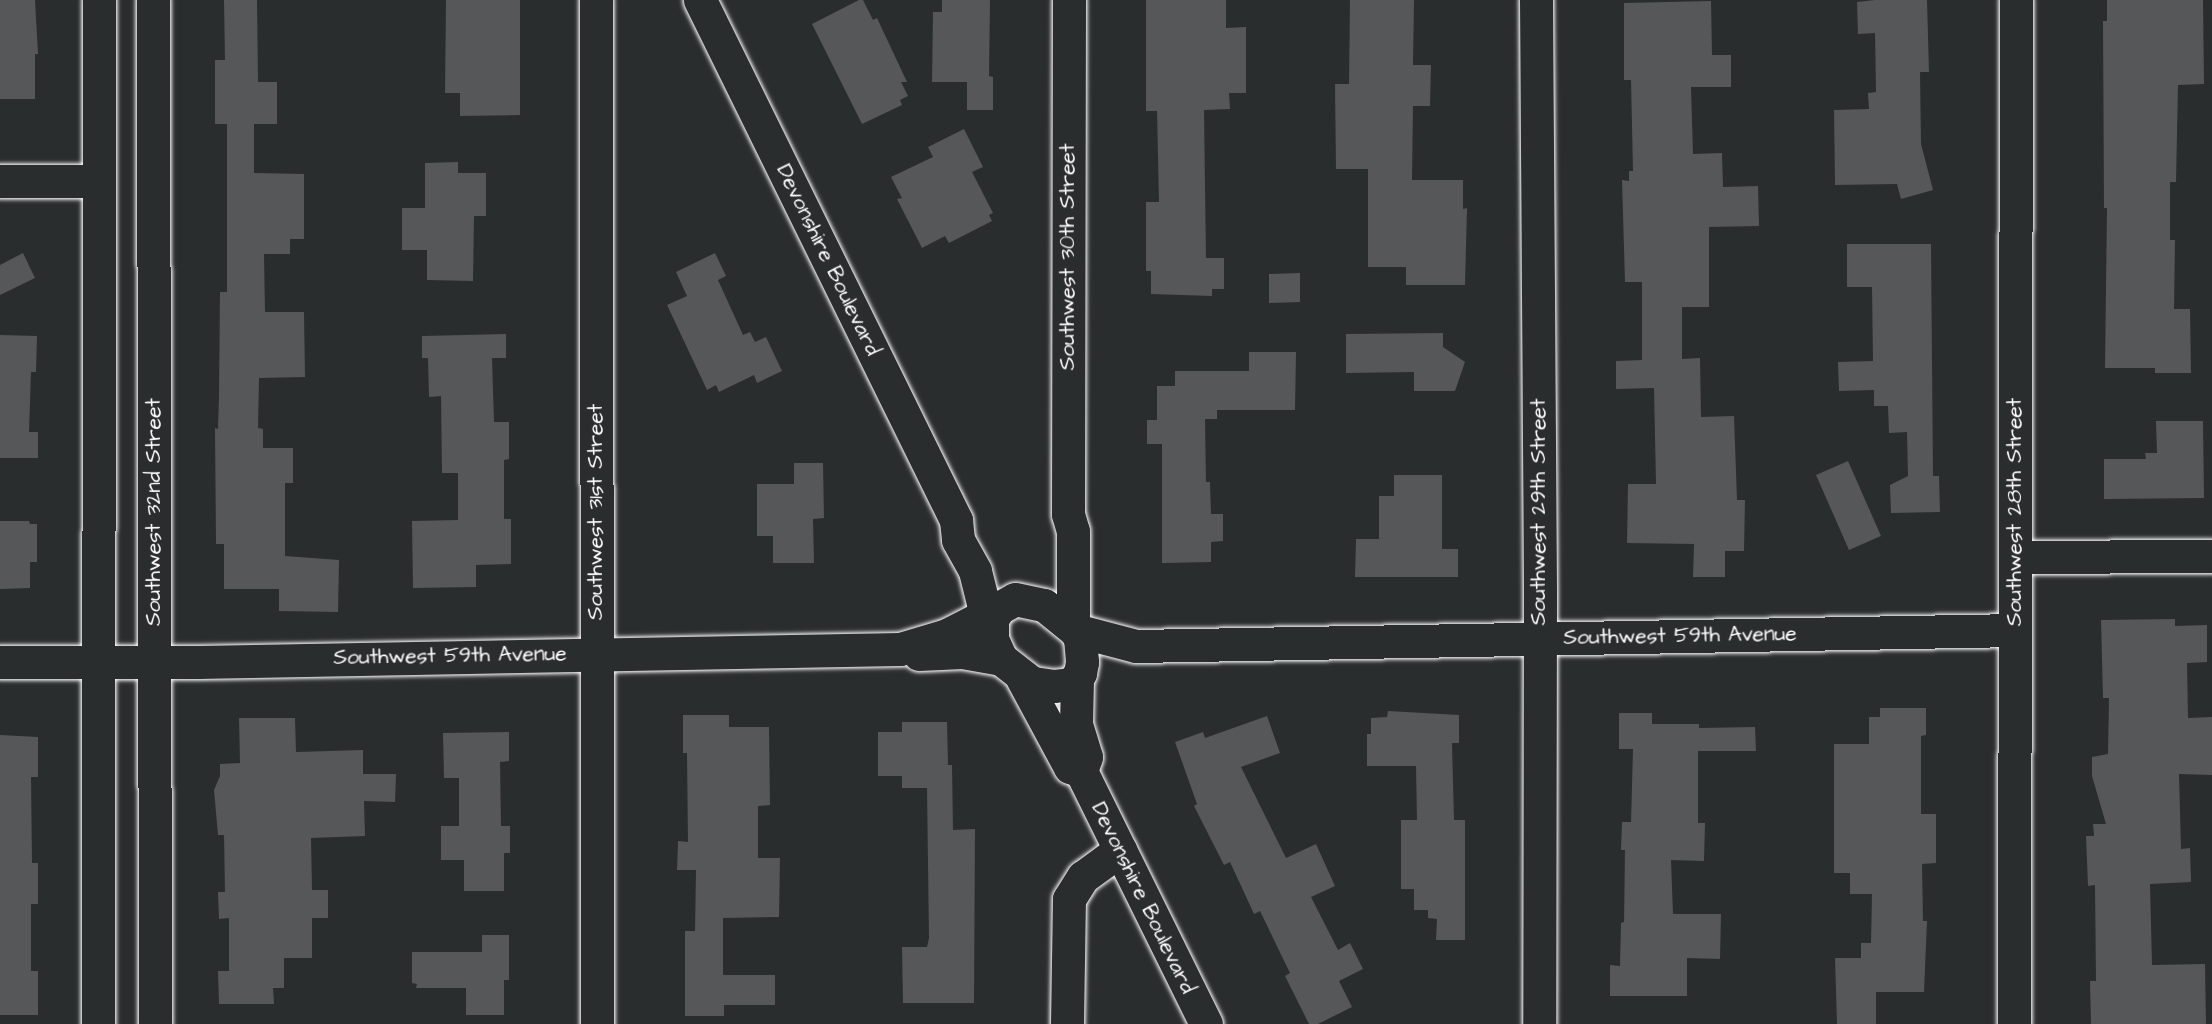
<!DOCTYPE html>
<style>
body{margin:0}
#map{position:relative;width:2212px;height:1024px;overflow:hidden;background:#2a2d2e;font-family:"Architects Daughter",sans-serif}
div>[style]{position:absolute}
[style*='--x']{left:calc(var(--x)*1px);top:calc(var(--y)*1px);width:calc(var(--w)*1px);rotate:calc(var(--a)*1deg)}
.building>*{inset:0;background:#555758}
.roads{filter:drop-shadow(0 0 2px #fff) drop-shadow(0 0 2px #fff)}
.minor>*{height:33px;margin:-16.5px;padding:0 16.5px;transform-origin:16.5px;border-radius:16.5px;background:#2a2d2e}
span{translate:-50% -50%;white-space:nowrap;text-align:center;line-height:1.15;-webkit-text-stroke:6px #2a2d2e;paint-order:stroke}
.street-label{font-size:21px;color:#fff}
</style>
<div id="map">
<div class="building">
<div style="clip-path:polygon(0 0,35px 0,38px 54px,35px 54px,35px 99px,0 99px)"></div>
<div style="clip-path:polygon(224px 0,257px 0,258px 82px,277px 82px,277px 124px,254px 124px,254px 173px,304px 174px,304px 239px,290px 239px,290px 254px,264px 254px,265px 312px,304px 312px,305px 377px,259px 378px,258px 428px,263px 429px,263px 448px,293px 448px,293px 483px,285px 483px,285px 556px,339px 560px,338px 612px,279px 611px,279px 589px,224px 589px,224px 544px,216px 544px,215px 428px,218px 429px,219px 395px,220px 292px,227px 292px,227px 124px,215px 124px,215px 60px,225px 60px)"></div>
<div style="clip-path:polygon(446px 0,520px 0,520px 115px,460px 116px,460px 93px,445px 93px)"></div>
<div style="clip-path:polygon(859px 0,863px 0,873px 20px,877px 18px,907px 82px,901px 82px,908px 96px,900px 100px,902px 105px,862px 124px,812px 24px)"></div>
<div style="clip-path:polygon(942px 0,990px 0,989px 76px,993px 77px,993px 110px,967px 110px,967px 82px,932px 82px,933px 12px,942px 12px)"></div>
<div style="clip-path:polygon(1146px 0,1226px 0,1226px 28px,1246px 27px,1246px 93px,1229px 93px,1230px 109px,1204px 110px,1206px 258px,1224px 258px,1224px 289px,1212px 289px,1212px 296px,1151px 294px,1151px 271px,1146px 271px,1146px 202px,1159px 202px,1157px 111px,1146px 111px)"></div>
<div style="clip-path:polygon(1350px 0,1414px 0,1413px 65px,1431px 65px,1430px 106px,1413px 106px,1412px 180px,1463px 180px,1463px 209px,1467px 208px,1465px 285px,1406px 285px,1406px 267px,1368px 267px,1368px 169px,1336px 169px,1335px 84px,1349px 84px)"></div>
<div style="clip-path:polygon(1875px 0,1927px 0,1929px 72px,1920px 72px,1921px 144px,1933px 190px,1901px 199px,1897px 184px,1835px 185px,1834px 110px,1869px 109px,1868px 93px,1876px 92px,1875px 33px,1858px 34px,1857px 2px)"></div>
<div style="clip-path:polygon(2107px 0,2203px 0,2204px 84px,2178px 85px,2176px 182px,2170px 182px,2170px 240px,2175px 240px,2174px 309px,2190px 309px,2191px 373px,2155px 373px,2155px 368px,2105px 368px,2107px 208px,2104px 208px,2103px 21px,2107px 21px)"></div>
<div style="clip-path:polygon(1711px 1px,1712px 55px,1731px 55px,1731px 87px,1691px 87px,1693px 154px,1722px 153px,1723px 187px,1758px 186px,1759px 226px,1709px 227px,1709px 307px,1682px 307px,1682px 359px,1700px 358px,1701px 417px,1734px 416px,1737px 500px,1745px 500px,1744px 551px,1725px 551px,1725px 577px,1693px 577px,1694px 544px,1627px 543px,1628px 484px,1656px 484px,1654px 388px,1616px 389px,1616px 361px,1642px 360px,1642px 282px,1625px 282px,1622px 180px,1629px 181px,1629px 171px,1633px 171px,1631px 80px,1624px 80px,1624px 3px)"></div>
<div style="clip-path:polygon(964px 129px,983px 167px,972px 172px,993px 213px,989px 215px,992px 221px,949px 243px,945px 236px,922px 248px,897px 199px,902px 198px,891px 177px,933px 157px,928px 147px)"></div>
<div style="clip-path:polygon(458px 162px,458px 173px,486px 173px,486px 216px,474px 216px,473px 281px,427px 280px,427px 250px,402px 250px,402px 208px,425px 208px,425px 163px)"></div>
<div style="clip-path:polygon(1847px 244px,1931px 244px,1933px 476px,1939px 476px,1940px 512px,1891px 513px,1890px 485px,1908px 476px,1907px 432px,1889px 433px,1888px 406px,1874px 406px,1874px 390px,1839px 391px,1838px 362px,1873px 361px,1872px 287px,1847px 287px)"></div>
<div style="clip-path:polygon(23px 253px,35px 278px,0 295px,0 265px)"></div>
<div style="clip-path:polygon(715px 253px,726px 276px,718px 280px,743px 335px,750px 332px,755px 342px,766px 337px,782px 371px,757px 383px,754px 375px,719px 392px,716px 385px,707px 390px,667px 305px,687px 296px,676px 272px)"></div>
<div style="clip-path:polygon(1300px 273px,1300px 302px,1269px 303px,1269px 274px)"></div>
<div style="clip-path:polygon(1443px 333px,1443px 347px,1465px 362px,1455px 391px,1414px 391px,1414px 372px,1346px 373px,1346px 334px)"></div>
<div style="clip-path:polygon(506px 334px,506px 358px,492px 358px,494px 422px,509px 422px,509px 459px,504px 460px,504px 519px,511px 519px,511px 564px,476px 565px,476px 587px,413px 588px,412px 521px,458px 520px,458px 473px,442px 473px,441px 396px,429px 397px,428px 358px,422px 358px,422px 336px)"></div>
<div style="clip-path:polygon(0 335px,37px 336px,36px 372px,31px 372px,29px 432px,38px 432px,38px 458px,0 458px)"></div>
<div style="clip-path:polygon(1249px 352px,1296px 352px,1295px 410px,1217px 410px,1217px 419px,1205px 419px,1206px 482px,1210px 482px,1211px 514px,1223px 514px,1223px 541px,1211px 542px,1211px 562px,1162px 563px,1162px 444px,1147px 444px,1147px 420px,1157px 420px,1157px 386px,1175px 386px,1175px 371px,1249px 371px)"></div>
<div style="clip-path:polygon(2156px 421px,2203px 421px,2204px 498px,2104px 499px,2104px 459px,2146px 459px,2145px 453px,2157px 453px)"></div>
<div style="clip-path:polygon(1848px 461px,1881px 536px,1849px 550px,1816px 475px)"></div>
<div style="clip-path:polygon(794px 463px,823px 463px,824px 518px,813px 519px,814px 563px,773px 563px,773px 536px,757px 536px,757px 484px,794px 484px)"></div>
<div style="clip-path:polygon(1394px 475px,1442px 475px,1442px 549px,1458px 549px,1458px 577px,1355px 577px,1356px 539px,1379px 539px,1379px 496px,1394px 496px)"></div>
<div style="clip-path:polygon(0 521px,29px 521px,30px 524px,37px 524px,37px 562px,30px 562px,30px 588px,0 589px)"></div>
<div style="clip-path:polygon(2175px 619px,2175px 626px,2207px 625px,2207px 662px,2187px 663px,2188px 718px,2212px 717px,2212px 775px,2179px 774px,2181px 849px,2190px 848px,2191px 882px,2150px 884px,2152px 965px,2205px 964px,2206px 1024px,2091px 1024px,2090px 981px,2096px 981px,2095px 885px,2088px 886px,2086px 836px,2094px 836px,2093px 824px,2106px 824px,2092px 776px,2092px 757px,2108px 754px,2109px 698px,2103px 698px,2101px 620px)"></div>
<div style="clip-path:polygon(1880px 708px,1926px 708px,1926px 735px,1921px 736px,1921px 814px,1936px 814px,1936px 863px,1922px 864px,1923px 921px,1927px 921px,1924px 992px,1876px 992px,1876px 1024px,1837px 1024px,1835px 958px,1861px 958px,1861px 943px,1871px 943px,1872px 894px,1850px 894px,1850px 873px,1834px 873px,1834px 744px,1869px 744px,1869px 717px,1880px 717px)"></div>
<div style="clip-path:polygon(1388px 711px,1459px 715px,1459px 743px,1452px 743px,1454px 820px,1465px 820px,1465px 940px,1436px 940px,1437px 919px,1428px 918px,1428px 910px,1414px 910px,1414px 889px,1401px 889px,1401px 820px,1417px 820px,1416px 766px,1367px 766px,1367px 734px,1371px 734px,1371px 718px,1387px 717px)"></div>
<div style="clip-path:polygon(1619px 713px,1652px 713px,1652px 724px,1699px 724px,1699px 728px,1755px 727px,1756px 751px,1698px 751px,1698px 823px,1705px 823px,1704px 861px,1671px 860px,1673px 914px,1721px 914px,1720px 959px,1687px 958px,1687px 996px,1610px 996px,1610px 965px,1620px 966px,1621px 923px,1624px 922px,1625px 850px,1621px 850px,1622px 822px,1631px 822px,1633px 749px,1619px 749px)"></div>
<div style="clip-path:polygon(683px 715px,729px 715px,729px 727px,769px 727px,770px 805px,758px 806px,758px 858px,780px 858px,779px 917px,723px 918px,723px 975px,775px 975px,775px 1005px,724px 1005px,724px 1016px,685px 1016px,685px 931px,695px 931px,696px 870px,677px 870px,678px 841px,688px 842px,687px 753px,683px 753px)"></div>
<div style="clip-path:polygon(1267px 716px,1280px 753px,1241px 767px,1286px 858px,1316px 844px,1335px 886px,1311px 897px,1338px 950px,1350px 943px,1363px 969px,1339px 981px,1352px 1007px,1318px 1024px,1309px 1024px,1285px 976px,1290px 973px,1260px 911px,1254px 914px,1230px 862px,1224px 865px,1194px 806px,1197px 804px,1175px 742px,1203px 732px,1205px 738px)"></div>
<div style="clip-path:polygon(239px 718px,295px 718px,296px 752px,363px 750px,363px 774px,396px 774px,395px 802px,364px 801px,365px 836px,311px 838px,312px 890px,328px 890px,328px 918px,312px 918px,312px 958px,284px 958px,284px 988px,273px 988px,274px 1004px,219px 1004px,218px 971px,229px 971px,229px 918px,219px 919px,218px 892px,225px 892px,224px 835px,218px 835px,214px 790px,220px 776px,220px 764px,240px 763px)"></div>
<div style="clip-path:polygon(902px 722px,947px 722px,948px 765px,952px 765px,953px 830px,975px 829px,974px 1003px,903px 1003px,902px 947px,927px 947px,929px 938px,927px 788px,902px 788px,902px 776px,878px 776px,878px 732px,902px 732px)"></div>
<div style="clip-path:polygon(509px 732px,509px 761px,500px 762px,501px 826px,510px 826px,510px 853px,504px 853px,504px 891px,464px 891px,464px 860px,441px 860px,441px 826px,459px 826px,459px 778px,444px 778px,443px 733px)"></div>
<div style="clip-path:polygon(0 735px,38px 737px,38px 777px,31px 777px,32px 863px,38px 863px,38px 904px,31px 904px,31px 971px,38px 971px,38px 1015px,0 1015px)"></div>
<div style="clip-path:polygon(482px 935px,509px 935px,509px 980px,504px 980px,504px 1015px,466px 1015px,466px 988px,416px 988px,417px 984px,412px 983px,412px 952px,482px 952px)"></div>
</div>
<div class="roads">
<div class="minor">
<div style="--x:153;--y:0;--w:1024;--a:89.89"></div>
<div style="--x:596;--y:0;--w:1024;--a:89.94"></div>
<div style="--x:700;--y:0;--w:580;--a:63.79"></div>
<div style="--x:956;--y:520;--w:20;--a:84"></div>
<div style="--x:958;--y:540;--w:35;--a:61"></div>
<div style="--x:975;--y:571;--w:33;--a:76"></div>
<div style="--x:983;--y:603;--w:16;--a:52"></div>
<div style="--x:1069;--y:0;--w:514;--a:90.11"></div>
<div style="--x:1068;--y:514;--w:18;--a:74"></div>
<div style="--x:1073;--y:531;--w:96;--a:90"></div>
<div style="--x:1536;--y:0;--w:593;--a:89.61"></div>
<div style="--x:1540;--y:593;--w:431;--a:90.1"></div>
<div style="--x:0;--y:181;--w:99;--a:0"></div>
<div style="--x:2015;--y:557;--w:197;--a:-0.3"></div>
<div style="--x:1015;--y:599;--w:30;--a:12"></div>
<div style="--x:1044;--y:605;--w:40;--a:39"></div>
<div style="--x:1075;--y:630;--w:9;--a:58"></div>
<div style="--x:1080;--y:638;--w:24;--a:85"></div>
<div style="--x:1082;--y:662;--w:11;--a:100"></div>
<div style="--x:1080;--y:673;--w:14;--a:126"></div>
<div style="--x:1072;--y:684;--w:18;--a:174"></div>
<div style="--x:1054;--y:686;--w:22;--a:-172"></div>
<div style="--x:1032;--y:683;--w:39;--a:-142"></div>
<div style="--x:1001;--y:659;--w:22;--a:-114"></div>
<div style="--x:992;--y:639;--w:20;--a:-90"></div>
<div style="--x:992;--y:619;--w:13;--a:-58"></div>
<div style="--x:999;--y:608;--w:18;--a:-29"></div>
<div style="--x:1075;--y:630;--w:63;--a:14.7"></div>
<div style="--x:1136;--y:646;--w:878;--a:-1.04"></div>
<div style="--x:919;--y:654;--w:43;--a:-2.7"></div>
<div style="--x:962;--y:652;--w:40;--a:10"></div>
<div style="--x:0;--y:662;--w:198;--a:0"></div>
<div style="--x:198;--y:662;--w:702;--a:-1.06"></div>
<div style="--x:900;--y:649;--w:49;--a:-16.6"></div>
<div style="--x:947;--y:635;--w:34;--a:-27"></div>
<div style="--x:977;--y:620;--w:15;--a:-4"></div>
<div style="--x:1022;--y:678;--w:101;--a:61.7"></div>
<div style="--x:1070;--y:767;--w:12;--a:20"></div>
<div style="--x:1077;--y:680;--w:44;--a:91.3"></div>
<div style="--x:1076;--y:724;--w:34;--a:73"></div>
<div style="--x:1086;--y:757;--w:15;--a:110"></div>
<div style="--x:1081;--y:771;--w:282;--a:63.7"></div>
<div style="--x:98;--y:1024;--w:1024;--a:-89.94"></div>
<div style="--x:1067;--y:1024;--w:125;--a:-89.1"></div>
<div style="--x:1069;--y:899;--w:26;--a:-58"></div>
<div style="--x:1083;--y:877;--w:46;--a:-36.1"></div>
<div style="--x:2014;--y:1024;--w:1024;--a:-89.89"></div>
</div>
</div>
<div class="street-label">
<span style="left:1068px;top:257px;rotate:-90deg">Southwest 30th Street</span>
<span style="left:828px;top:260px;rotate:64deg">Devonshire Boulevard</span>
<span style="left:154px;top:512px;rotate:-90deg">Southwest 32nd Street</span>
<span style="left:596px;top:512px;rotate:-90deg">Southwest 31st Street</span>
<span style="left:1539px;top:512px;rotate:-90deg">Southwest 29th Street</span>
<span style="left:2015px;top:512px;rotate:-90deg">Southwest 28th Street</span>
<span style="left:1680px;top:636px;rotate:-1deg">Southwest 59th Avenue</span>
<span style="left:450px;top:656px;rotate:-1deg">Southwest 59th Avenue</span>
<span style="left:1143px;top:898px;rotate:64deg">Devonshire Boulevard</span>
</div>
</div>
